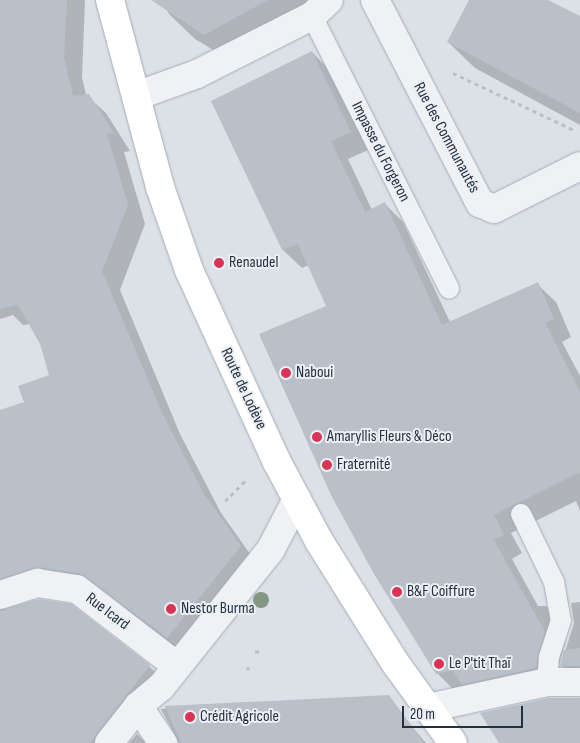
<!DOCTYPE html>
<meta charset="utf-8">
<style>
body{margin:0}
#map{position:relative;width:580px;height:743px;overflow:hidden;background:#dce1e7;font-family:"Sofia Sans Condensed",sans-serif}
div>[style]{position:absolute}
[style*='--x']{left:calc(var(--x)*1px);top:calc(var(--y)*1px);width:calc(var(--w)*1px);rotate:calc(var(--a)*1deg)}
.shadow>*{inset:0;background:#0003}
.building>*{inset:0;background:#b9c0ca}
.path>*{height:3px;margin-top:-1.5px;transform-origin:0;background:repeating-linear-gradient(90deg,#babfc6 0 4px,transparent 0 8px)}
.roads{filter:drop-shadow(0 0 1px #a5acb5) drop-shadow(0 0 1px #a5acb5)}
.lane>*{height:20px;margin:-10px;padding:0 10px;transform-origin:10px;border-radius:10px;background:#eff1f5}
.street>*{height:28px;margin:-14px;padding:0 14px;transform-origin:14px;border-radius:14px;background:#eff1f5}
.secondary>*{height:28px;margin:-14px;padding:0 14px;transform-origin:14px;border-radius:14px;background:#fff}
.trees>*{width:16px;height:16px;margin:-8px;border-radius:50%;background:#839783}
.dots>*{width:14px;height:14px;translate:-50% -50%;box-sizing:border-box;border:2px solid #ebf0f5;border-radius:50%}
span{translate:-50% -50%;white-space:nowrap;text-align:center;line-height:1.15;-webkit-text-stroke:4px #ebf0f5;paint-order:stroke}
.street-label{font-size:16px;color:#242f3f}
.poi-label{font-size:16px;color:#242f3f}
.left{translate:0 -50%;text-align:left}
.scale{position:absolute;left:402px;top:706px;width:121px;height:22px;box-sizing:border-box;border:2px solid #242f3f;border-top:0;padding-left:6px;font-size:15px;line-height:18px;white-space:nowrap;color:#242f3f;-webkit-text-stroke:4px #ebf0f5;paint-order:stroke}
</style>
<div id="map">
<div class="shadow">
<div style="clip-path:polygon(0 0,85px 0,82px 77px,86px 95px,106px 113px,130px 151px,124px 152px,145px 224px,120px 290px,180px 434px,221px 513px,258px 565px,185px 655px,52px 585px,6px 602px,5px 610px,149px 666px,167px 684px,121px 743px,0 743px,0 412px,26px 403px,51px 376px,41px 343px,30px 324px,23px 325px,13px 315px,0 319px)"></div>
<div style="clip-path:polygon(162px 0,318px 0,230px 60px,195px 39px,169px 14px)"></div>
<div style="clip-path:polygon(471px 0,547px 0,580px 18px,580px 125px,475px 68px,448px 42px)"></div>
<div style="clip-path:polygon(312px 52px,330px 71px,368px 150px,348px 159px,372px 210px,385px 204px,403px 222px,450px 322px,537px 284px,556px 302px,571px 337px,562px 342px,580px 376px,580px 511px,576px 501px,511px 533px,522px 553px,512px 559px,538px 606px,546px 606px,564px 624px,566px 638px,554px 686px,455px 691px,437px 673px,328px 307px,309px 265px,302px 268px,283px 250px,212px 102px)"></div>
<div style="clip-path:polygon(580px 602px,580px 684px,561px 665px,574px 623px,571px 603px)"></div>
<div style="clip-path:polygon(387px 697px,426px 743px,179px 743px,161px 709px)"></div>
<div style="clip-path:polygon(137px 734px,146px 743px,129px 743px)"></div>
</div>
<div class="building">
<div style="clip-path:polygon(0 0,67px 0,64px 58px,73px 96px,89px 94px,114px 133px,107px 134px,128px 205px,102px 271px,163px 415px,204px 494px,241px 546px,167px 638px,80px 574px,40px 568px,0 579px,0 410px,24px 402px,18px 386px,49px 375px,40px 344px,18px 305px,0 309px)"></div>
<div style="clip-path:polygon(151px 0,268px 0,204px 35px)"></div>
<div style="clip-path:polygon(469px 0,548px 0,580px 16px,580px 113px,447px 42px)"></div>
<div style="clip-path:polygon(312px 51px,351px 132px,331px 141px,365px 212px,385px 202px,442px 325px,538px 282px,554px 319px,545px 323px,580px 391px,580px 472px,494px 515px,504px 535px,494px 540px,545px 632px,536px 668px,462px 685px,453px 670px,436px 674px,374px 574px,331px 495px,259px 334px,326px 306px,298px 244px,282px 250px,211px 101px)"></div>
<div style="clip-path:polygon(39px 599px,71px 604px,150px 665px,90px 743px,0 743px,0 610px)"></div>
<div style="clip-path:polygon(580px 648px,580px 666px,560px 666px,564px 650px)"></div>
<div style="clip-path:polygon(389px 695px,424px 743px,181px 743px,165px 706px)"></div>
<div style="clip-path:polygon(549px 698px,580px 698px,580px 743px,499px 743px,480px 713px)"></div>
</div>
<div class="path">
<div style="--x:453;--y:73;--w:134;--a:25.2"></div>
<div style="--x:225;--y:501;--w:31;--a:-45"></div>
<div style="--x:255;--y:651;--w:5;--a:11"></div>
<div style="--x:248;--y:670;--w:4;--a:-90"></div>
</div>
<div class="roads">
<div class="lane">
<div style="--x:312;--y:16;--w:305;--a:63.3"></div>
<div style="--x:521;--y:514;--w:76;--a:64.1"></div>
<div style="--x:554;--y:582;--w:39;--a:80"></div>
<div style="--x:561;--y:620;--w:40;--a:108"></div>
<div style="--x:549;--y:658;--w:24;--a:95"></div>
</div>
<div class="street">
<div style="--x:375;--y:0;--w:229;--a:62.7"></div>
<div style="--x:480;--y:203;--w:15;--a:23"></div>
<div style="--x:494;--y:209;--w:96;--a:-26.6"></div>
<div style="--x:136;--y:96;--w:65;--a:-19.8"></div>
<div style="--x:197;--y:74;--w:129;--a:-26.8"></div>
<div style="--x:312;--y:16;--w:23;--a:-43"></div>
<div style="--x:0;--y:595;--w:40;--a:-18"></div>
<div style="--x:38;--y:583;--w:39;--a:9"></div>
<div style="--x:77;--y:589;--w:126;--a:37.6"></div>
<div style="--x:138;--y:706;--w:45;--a:56"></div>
<div style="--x:428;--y:708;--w:122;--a:-12.3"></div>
<div style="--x:547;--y:682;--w:33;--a:0"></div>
<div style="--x:109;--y:743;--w:47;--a:-51.9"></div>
<div style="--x:138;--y:706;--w:30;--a:-40"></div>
<div style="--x:161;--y:687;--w:176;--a:-51.4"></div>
<div style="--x:271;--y:549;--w:56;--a:-62.5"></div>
</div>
<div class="secondary">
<div style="--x:110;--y:0;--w:194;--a:75"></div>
<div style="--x:160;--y:187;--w:88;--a:70.7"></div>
<div style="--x:189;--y:270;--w:211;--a:65.4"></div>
<div style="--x:277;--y:462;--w:89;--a:62"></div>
<div style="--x:319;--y:541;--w:145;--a:58"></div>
<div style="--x:396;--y:664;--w:97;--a:54.2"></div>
</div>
</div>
<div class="trees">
<div style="left:261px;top:600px"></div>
</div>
<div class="dots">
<div style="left:219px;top:263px;background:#d93455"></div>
<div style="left:286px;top:373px;background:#d93455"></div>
<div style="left:317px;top:437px;background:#d93455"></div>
<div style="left:327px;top:465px;background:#d93455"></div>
<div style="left:397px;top:592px;background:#d93455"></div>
<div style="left:171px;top:609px;background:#d93455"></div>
<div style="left:439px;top:664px;background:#d93455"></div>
<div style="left:190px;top:717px;background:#d93455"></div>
</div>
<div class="street-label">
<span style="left:446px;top:138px;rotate:62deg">Rue des Communautés</span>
<span style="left:380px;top:152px;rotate:63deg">Impasse du Forgeron</span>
<span style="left:243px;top:389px;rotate:65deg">Route de Lodève</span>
<span style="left:107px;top:612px;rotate:37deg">Rue Icard</span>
</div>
<div class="poi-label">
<span class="left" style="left:229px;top:263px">Renaudel</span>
<span class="left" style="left:296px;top:373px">Naboui</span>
<span class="left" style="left:327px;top:437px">Amaryllis Fleurs &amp; Déco</span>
<span class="left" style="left:337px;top:465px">Fraternité</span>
<span class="left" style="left:407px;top:592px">B&amp;F Coiffure</span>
<span class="left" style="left:181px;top:609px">Nestor Burma</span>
<span class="left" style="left:449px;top:664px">Le P'tit Thaï</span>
<span class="left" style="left:200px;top:717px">Crédit Agricole</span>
</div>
<div class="scale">20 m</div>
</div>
